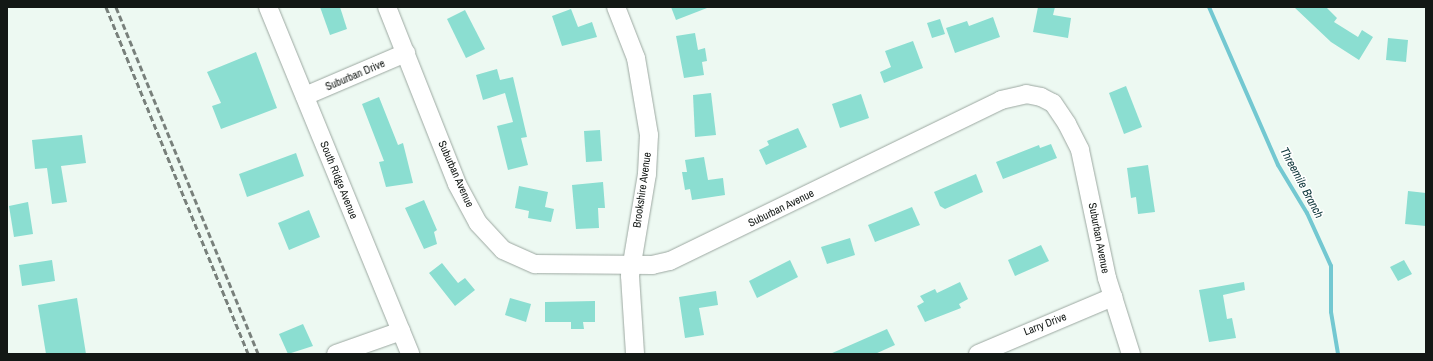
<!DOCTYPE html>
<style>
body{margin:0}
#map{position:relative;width:1433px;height:361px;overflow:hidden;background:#edf9f2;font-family:"Archivo Narrow",sans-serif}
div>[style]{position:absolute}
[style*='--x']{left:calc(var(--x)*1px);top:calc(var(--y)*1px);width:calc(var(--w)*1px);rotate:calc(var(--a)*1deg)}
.stream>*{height:4px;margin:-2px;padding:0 2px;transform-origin:2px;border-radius:2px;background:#73c8d1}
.building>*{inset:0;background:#8bded1}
.roads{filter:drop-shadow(0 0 1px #9ca8a1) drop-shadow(0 0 1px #9ca8a1)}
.minor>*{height:18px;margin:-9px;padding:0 9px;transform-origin:9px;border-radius:9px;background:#fff}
.rail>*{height:3px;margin-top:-1.5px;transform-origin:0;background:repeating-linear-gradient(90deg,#78807b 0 6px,transparent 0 9px)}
span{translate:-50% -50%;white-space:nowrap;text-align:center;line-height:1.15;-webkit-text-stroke:3px #fff;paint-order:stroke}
.street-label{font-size:11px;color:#131815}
.water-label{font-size:12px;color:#0b3539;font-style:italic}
.frame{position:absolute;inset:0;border:8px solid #131815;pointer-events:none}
</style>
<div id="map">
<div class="stream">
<div style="--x:1209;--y:7;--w:172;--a:66.4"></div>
<div style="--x:1278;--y:165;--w:56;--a:58.9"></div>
<div style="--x:1307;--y:213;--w:58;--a:65.6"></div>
<div style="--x:1331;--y:266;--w:46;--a:90"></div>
<div style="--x:1331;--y:312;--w:43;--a:80.5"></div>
</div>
<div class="building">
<div style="clip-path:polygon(320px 7px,340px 7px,347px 29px,330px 35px)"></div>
<div style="clip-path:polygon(671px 7px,706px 7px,707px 8px,676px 20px)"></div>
<div style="clip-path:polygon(1038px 7px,1055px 7px,1053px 15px,1071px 18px,1068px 38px,1033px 32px)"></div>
<div style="clip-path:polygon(1294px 7px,1326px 7px,1337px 18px,1334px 22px,1358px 37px,1362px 30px,1373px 37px,1359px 60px,1331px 42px)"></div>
<div style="clip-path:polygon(571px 9px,578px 27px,592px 22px,597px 37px,562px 46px,552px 16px)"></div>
<div style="clip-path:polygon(465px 10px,485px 49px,466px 58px,447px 19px)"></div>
<div style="clip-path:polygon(993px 17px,1000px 37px,955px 53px,946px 28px,967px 21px,969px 26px)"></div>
<div style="clip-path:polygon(940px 19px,945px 34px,932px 38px,927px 23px)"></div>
<div style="clip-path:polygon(695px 33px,698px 50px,705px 48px,707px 61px,702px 62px,704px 75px,684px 78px,676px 36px)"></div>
<div style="clip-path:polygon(1388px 38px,1408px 40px,1406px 62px,1386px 60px)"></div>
<div style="clip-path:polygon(913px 41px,923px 68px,884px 83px,880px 72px,891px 67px,885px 51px)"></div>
<div style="clip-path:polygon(256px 52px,277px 108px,221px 129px,212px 106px,221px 103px,207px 72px)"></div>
<div style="clip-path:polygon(497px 69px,500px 80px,513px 77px,527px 137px,521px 138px,528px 165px,508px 170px,497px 126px,513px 122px,505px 93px,483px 100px,476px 75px)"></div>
<div style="clip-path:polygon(1126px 86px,1142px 127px,1124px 134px,1109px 93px)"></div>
<div style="clip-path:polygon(711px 93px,716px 135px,695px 137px,693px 95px)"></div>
<div style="clip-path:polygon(861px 94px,869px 118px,840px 128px,832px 104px)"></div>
<div style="clip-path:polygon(379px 97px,398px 145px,403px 143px,413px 183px,386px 187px,379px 162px,384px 161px,362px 104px)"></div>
<div style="clip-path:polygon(798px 128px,807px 147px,766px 165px,759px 150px,769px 145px,767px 141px)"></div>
<div style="clip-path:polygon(600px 130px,602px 161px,586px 162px,584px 131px)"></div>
<div style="clip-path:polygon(82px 135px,86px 163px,61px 166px,67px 202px,52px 204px,47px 168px,35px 169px,32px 140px)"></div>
<div style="clip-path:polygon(1051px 144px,1057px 158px,1003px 179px,996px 162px,1039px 145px,1040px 148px)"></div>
<div style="clip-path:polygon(296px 153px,304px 176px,247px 197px,239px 174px)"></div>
<div style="clip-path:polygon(704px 157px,708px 180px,723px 178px,725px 195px,692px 200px,690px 189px,685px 190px,682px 172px,687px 172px,685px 160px)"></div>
<div style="clip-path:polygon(1148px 165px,1155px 212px,1138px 214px,1136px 197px,1131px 198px,1127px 168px)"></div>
<div style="clip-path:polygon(976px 174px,983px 192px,945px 209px,940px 206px,934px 192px)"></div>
<div style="clip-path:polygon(603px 182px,605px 208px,598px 208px,599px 228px,576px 229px,572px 185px)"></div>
<div style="clip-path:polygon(519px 186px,548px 192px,545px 207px,554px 209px,551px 222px,528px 218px,529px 211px,515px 208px)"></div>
<div style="clip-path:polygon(1408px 191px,1426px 193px,1426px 226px,1405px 224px)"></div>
<div style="clip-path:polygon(424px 200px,437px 230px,434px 232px,437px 244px,424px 249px,405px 208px)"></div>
<div style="clip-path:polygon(28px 202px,33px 234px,14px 237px,9px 206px)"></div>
<div style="clip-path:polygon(912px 207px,920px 225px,875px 242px,868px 225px)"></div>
<div style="clip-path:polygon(309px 210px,320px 237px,289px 250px,278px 223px)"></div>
<div style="clip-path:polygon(850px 238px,855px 255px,827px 264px,821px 247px)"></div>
<div style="clip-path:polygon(1041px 245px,1049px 261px,1015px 276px,1008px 260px)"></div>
<div style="clip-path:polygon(52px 260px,55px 281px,22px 286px,19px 265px)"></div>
<div style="clip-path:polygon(790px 260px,798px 277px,757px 298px,749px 281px)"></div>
<div style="clip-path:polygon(1404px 260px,1412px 274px,1398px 281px,1390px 267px)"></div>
<div style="clip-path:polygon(442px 263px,458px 283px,465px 278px,475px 290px,455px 306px,429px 273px)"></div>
<div style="clip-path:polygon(960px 282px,968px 299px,959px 304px,961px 308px,925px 322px,917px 306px,924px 302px,920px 296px,935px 289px,937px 293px)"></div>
<div style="clip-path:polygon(1244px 282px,1245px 290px,1223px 295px,1227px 319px,1232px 318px,1236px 338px,1209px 342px,1199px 290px)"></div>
<div style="clip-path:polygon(716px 291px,718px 305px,699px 308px,704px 335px,685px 338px,679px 297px)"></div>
<div style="clip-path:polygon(77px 298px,86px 354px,46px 354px,38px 305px)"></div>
<div style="clip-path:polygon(510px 298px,531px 304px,526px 322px,505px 315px)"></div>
<div style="clip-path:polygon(595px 301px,595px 322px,583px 322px,584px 329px,571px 329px,571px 322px,545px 322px,545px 302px)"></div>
<div style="clip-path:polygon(303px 324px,313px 346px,288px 354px,279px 334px)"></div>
<div style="clip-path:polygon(887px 329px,895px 345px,875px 354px,830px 354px)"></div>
</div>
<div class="roads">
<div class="minor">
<div style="--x:268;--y:7;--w:375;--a:67.7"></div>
<div style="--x:387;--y:7;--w:190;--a:68.4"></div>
<div style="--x:457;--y:184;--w:44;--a:61.7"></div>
<div style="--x:478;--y:223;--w:37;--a:47"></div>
<div style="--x:503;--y:250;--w:35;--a:24"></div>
<div style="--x:535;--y:264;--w:117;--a:0.5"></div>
<div style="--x:652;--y:265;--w:18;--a:-13"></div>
<div style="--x:670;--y:261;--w:368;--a:-25.9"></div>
<div style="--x:1001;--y:100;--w:26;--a:-13"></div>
<div style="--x:1026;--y:94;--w:15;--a:11"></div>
<div style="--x:1041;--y:97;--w:13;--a:27"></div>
<div style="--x:1053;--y:103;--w:25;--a:56"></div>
<div style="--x:1067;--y:124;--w:29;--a:63"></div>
<div style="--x:1080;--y:150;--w:131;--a:78.1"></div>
<div style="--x:1107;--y:278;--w:80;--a:72.5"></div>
<div style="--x:616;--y:7;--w:55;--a:68.6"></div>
<div style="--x:636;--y:58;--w:78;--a:80.4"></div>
<div style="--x:649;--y:135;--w:39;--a:93"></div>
<div style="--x:647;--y:174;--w:103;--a:99.5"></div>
<div style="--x:630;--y:276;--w:78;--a:86.3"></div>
<div style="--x:305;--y:96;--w:110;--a:-23.1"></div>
<div style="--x:336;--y:354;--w:69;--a:-19.5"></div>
<div style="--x:978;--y:354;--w:147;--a:-22.9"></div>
</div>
</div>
<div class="rail">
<div style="--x:106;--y:7;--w:375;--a:67.7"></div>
<div style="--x:116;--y:7;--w:375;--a:67.7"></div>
</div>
<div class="street-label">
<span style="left:355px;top:75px;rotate:-23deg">Suburban Drive</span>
<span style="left:456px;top:174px;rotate:66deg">Suburban Avenue</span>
<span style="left:339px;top:180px;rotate:68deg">South Ridge Avenue</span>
<span style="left:642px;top:190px;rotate:-82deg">Brookshire Avenue</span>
<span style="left:781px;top:208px;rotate:-26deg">Suburban Avenue</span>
<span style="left:1099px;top:238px;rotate:79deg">Suburban Avenue</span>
<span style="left:1045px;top:324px;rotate:-21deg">Larry Drive</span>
</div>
<div class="water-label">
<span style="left:1301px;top:183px;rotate:62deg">Threemile Branch</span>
</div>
<div class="frame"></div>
</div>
